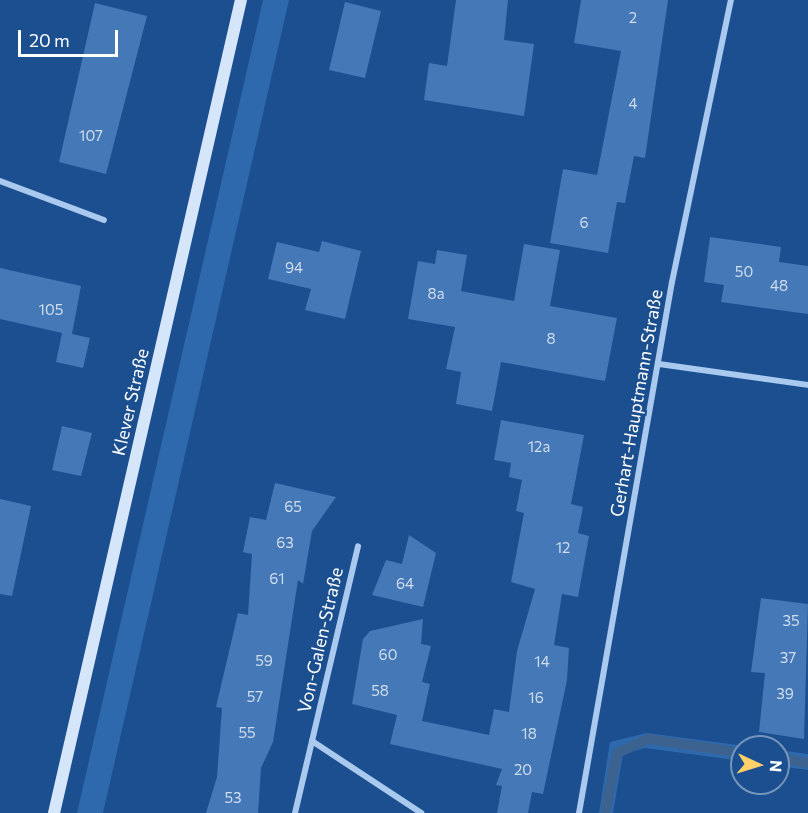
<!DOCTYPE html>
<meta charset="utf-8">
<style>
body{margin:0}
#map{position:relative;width:808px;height:813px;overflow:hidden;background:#1b4f8f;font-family:Commissioner,sans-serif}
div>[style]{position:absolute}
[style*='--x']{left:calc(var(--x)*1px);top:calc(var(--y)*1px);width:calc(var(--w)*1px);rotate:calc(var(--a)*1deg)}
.green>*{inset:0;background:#2e69ad}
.stream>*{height:10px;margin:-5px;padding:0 5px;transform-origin:5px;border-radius:5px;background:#3c6290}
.building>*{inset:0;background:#4478b7}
.minor>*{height:6px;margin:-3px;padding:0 3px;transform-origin:3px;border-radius:3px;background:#a9c9ee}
.secondary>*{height:12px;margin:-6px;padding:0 6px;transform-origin:6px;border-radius:6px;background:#d6e6fa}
span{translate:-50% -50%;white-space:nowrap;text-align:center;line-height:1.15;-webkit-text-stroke:4.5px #1b4f8f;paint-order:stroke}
.number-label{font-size:15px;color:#d0dded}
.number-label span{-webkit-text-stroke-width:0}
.street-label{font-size:18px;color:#fff}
.north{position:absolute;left:730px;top:735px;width:60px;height:60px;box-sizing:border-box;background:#1b4f8f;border:2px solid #7695bc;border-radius:50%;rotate:94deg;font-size:16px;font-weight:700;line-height:24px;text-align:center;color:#fff}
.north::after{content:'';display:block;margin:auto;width:21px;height:27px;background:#ffd166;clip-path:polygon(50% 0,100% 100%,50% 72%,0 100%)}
.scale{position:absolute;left:18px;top:30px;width:100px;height:27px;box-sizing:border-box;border:3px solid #fff;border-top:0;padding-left:8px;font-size:18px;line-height:21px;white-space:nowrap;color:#fff;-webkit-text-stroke:4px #1b4f8f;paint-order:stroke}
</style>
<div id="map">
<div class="green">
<div style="clip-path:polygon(263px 0,289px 0,103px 813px,77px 813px)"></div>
<div style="clip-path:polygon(647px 733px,753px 747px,742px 747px,742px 761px,645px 748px,623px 754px,613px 813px,599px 813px,610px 742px)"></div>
<div style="clip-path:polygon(778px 750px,808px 754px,808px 770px,778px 766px)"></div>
</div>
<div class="stream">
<div style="--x:778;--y:758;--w:30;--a:9"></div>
<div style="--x:606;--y:809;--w:57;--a:-78.9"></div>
<div style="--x:617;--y:753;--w:35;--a:-24"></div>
<div style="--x:649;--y:739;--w:94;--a:8.6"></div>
</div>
<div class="building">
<div style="clip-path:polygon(456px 0,508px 0,504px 40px,534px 44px,524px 116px,424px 100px,429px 63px,447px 66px)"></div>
<div style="clip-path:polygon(581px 0,668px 0,645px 158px,634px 156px,625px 203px,617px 202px,608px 253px,550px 243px,563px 169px,597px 175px,621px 51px,574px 43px)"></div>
<div style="clip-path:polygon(345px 2px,381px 11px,365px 78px,329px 70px)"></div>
<div style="clip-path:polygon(95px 3px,147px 16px,106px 174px,59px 162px)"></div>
<div style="clip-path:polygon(710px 237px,781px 247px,779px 262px,808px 266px,808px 314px,721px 302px,724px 285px,704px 282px)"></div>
<div style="clip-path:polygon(322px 241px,361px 251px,345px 319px,305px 310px,311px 289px,268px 279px,277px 242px,319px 252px)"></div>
<div style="clip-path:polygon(524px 244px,560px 250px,550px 306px,617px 318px,605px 381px,501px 362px,492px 411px,456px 404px,461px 372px,446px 369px,455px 327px,408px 319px,418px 261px,435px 264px,437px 250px,467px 255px,461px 291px,514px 301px)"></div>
<div style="clip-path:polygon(0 268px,81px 286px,72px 334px,90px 338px,83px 368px,56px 362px,62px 333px,0 319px)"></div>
<div style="clip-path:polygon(501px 420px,584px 435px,571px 504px,583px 507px,578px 533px,589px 536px,578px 597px,562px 594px,554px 645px,569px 648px,567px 680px,543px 794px,532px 792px,528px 813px,497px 813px,502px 786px,496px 785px,502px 769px,390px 744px,397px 715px,352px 704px,363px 639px,370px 631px,423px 619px,421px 644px,431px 646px,422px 682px,430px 684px,422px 721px,489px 735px,494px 709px,509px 712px,517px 651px,535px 589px,511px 582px,524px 513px,516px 511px,522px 480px,509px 477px,511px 463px,494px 460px)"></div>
<div style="clip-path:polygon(62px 426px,92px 433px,81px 476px,52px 470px)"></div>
<div style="clip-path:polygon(275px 483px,336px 497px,312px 531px,303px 584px,298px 580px,273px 742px,261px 768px,258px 813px,206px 813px,217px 777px,222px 708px,216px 707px,238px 613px,248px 615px,252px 554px,243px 552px,250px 517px,266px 520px)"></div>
<div style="clip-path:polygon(0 499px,31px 506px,12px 596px,0 594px)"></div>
<div style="clip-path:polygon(409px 535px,436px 553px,423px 607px,372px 595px,386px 560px,402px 564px)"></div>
<div style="clip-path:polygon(761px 598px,808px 604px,804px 739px,759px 732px,765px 673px,751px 672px)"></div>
</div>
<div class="minor">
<div style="--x:0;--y:181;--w:111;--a:20.6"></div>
<div style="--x:659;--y:364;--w:150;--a:8"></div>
<div style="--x:312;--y:741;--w:200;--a:-76.7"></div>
<div style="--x:295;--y:813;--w:74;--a:-76.7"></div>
<div style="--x:312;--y:741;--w:131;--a:33.4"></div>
<div style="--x:579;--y:813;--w:539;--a:-80.07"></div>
<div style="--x:672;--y:282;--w:288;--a:-78.2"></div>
</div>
<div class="secondary">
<div style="--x:54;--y:813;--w:834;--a:-77.05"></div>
</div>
<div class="number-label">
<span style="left:633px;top:18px">2</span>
<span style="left:633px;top:104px">4</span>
<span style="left:91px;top:136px">107</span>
<span style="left:584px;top:223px">6</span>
<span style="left:294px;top:268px">94</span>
<span style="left:744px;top:272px">50</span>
<span style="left:779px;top:286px">48</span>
<span style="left:436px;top:294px">8a</span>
<span style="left:51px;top:310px">105</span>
<span style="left:551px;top:339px">8</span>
<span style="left:539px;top:447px">12a</span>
<span style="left:293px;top:507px">65</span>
<span style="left:285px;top:543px">63</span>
<span style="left:563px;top:548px">12</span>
<span style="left:277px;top:579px">61</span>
<span style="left:405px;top:584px">64</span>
<span style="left:791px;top:621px">35</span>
<span style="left:388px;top:655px">60</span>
<span style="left:788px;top:658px">37</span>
<span style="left:264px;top:661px">59</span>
<span style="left:542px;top:662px">14</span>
<span style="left:380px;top:691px">58</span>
<span style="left:785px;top:694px">39</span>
<span style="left:255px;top:697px">57</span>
<span style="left:536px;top:698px">16</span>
<span style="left:247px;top:733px">55</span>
<span style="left:529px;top:734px">18</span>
<span style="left:523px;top:770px">20</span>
<span style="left:233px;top:798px">53</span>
</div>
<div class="street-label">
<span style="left:130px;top:402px;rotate:-77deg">Klever Straße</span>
<span style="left:636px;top:403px;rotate:-80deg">Gerhart-Hauptmann-Straße</span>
<span style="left:320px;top:640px;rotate:-77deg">Von-Galen-Straße</span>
</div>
<div class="north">N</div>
<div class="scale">20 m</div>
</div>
